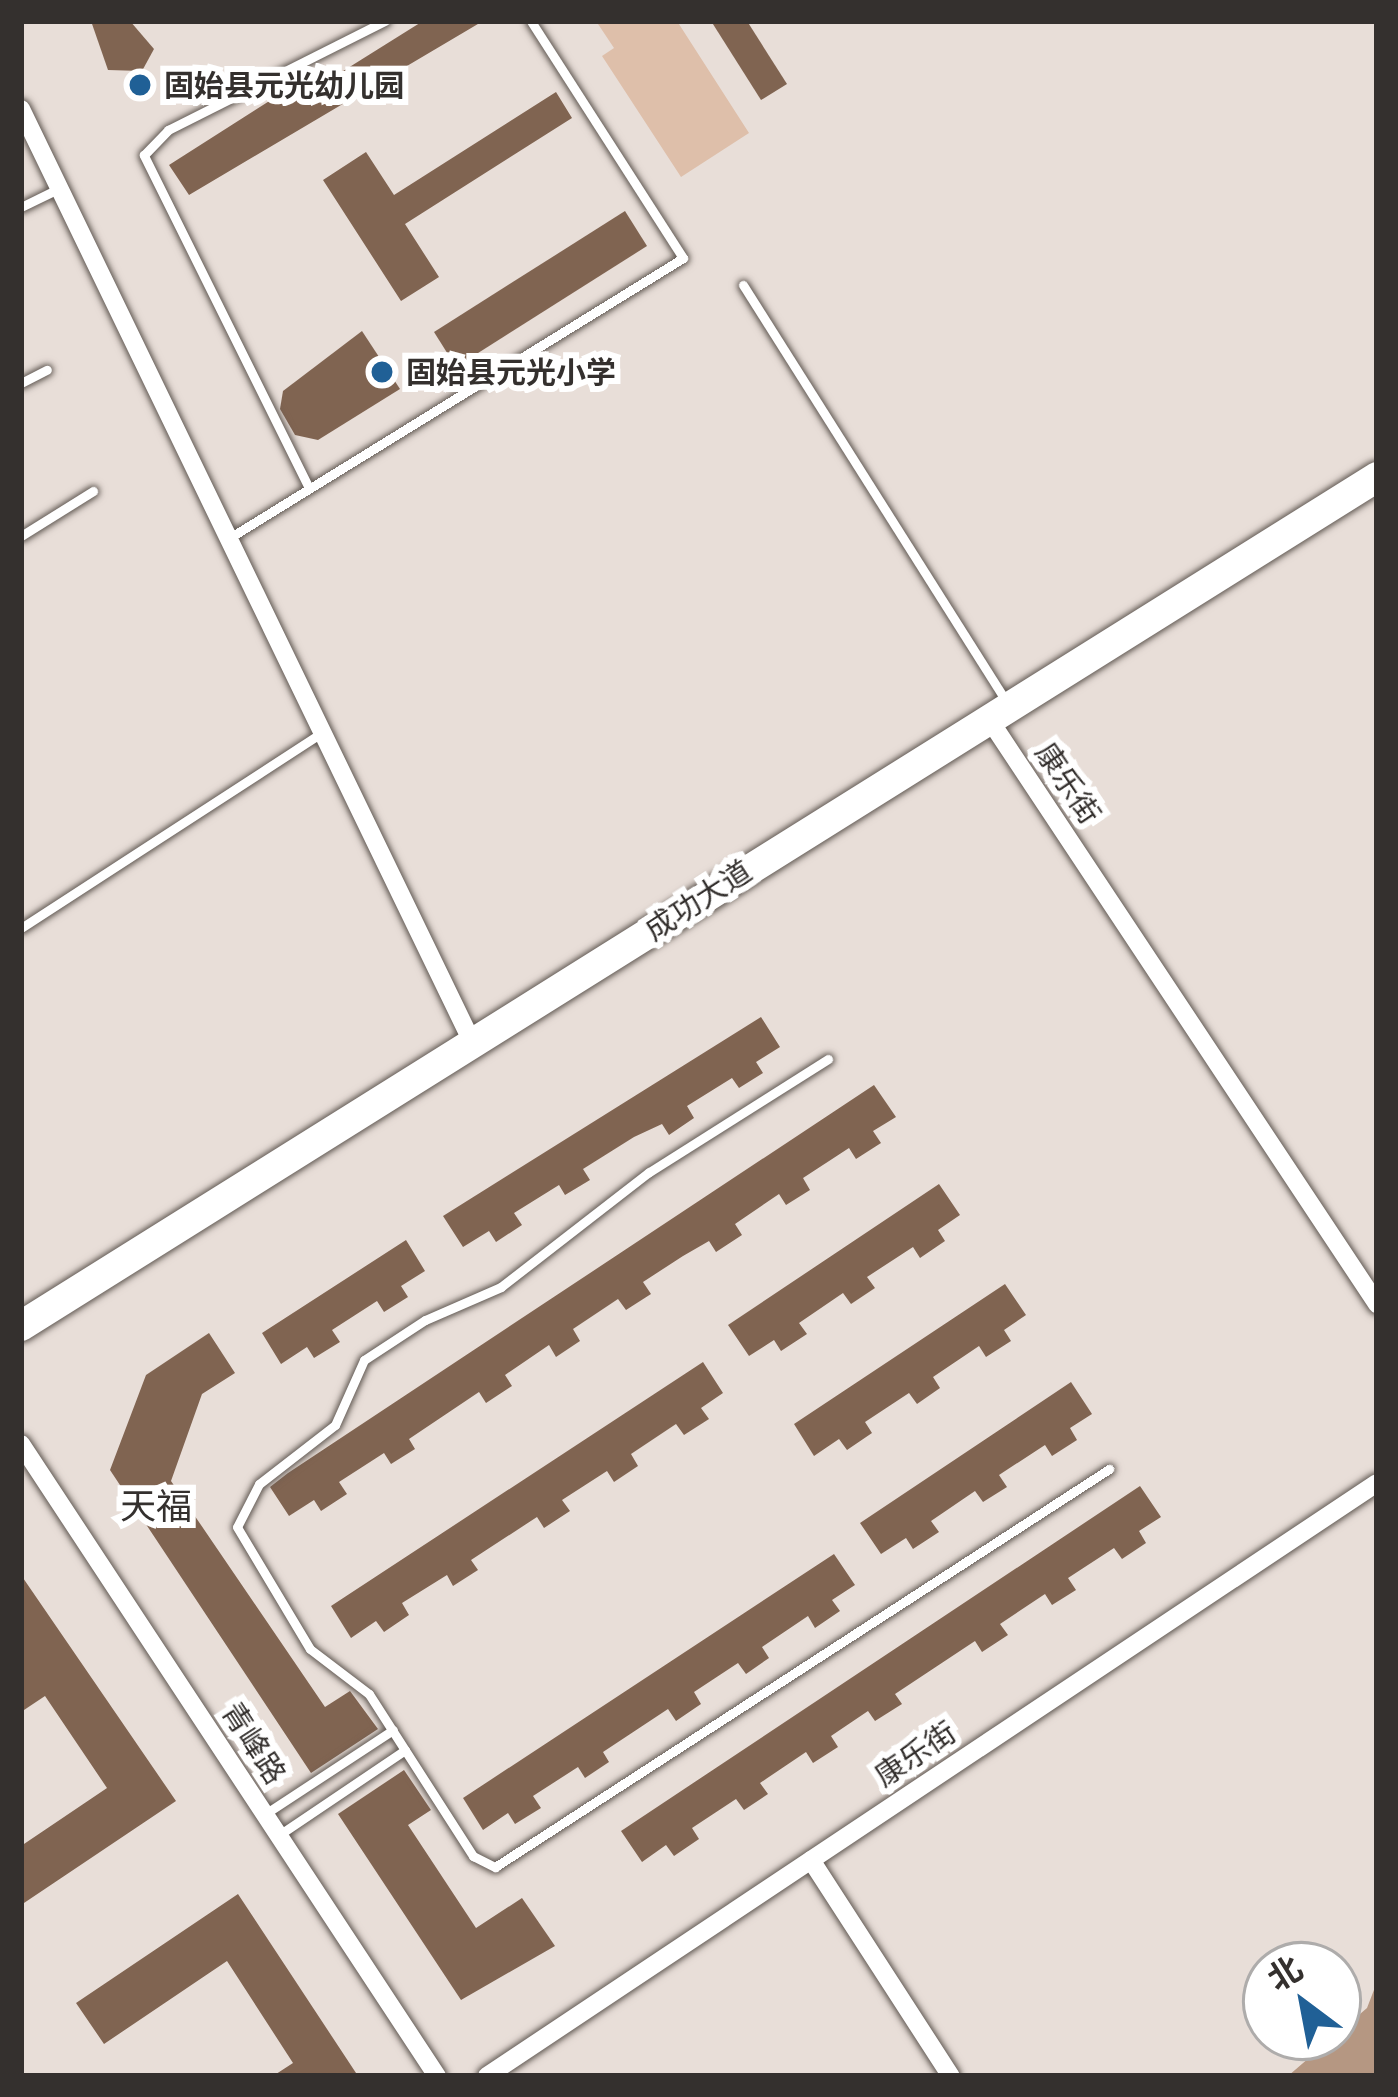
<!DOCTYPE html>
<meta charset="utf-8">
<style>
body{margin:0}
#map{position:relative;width:1398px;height:2097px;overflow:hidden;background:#e8ded8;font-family:"Noto Sans","Noto Sans SC",sans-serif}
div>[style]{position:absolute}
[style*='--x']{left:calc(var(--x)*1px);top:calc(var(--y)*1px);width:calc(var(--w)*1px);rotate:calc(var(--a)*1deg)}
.green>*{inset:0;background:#debfaa}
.water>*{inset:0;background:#b59782}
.building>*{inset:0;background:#806451}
.roads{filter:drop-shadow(0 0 3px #615953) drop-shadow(0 0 3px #615953)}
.service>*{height:9px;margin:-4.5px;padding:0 4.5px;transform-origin:4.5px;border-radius:4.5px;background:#fff}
.minor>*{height:18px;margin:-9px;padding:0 9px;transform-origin:9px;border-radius:9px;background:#fff}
.primary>*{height:30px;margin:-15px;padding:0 15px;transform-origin:15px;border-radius:15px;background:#fff}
.dots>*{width:33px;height:33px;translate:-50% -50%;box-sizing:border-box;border:6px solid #fff;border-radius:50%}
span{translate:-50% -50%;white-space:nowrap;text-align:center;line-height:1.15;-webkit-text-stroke:12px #fff;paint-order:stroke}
.poi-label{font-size:30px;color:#34302e;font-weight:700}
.left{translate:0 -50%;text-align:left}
.street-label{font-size:30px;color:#34302e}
.quarter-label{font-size:36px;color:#34302e}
.frame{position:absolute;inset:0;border:24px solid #34302e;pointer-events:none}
.north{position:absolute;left:1242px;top:1941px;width:120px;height:120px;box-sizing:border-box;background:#fff;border:3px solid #aeacab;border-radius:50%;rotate:328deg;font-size:33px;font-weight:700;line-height:48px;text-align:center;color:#34302e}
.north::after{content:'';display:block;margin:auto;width:42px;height:54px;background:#206096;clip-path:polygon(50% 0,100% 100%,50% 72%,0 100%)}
</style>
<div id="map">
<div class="green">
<div style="clip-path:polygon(596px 21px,677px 21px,749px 133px,681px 177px,602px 56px,614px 48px)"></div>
</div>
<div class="water">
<div style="clip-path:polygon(1377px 1982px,1377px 2076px,1288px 2076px,1367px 2008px)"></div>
</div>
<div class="building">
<div style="clip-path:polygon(91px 21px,130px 21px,154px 49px,142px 71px,108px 70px)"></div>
<div style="clip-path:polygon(423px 21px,483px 21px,189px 195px,169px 165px,293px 86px,300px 98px)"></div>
<div style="clip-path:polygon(711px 21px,747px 21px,787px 84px,761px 100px)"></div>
<div style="clip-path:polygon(556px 92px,572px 118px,405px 224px,439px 277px,401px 301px,323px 180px,366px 152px,394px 195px)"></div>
<div style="clip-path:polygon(625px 211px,647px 246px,456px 367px,434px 332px)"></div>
<div style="clip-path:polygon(362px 331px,400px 389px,318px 440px,295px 435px,280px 409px,283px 391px)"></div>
<div style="clip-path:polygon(761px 1017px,780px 1047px,756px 1062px,763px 1073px,739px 1088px,732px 1078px,687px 1106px,694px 1118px,669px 1135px,662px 1124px,634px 1137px,583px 1169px,590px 1180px,565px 1195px,559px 1185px,514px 1213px,522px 1225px,496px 1242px,489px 1231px,463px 1247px,443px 1216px)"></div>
<div style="clip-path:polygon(874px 1085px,896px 1117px,873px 1131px,881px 1143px,856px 1159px,849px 1148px,803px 1178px,810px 1190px,786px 1205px,779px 1194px,735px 1224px,742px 1235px,716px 1252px,709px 1241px,683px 1256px,643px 1282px,651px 1294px,626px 1310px,618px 1299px,573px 1329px,580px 1341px,556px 1357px,549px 1345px,505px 1375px,512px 1386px,486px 1403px,479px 1392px,409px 1439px,415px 1449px,391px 1464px,384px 1453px,339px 1482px,347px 1494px,321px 1511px,314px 1500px,289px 1516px,270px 1487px,288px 1473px)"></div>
<div style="clip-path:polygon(939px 1184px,960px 1215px,938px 1230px,945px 1241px,920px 1258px,913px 1247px,867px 1277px,875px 1288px,851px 1304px,843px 1293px,799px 1323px,807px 1334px,781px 1351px,774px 1340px,749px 1356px,728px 1325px)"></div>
<div style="clip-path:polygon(406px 1240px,425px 1271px,401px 1286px,408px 1297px,384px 1312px,377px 1301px,332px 1330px,340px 1342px,314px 1358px,307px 1347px,281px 1364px,262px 1333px)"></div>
<div style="clip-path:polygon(1005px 1284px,1026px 1315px,1004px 1330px,1011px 1341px,986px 1357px,979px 1346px,933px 1377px,940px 1388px,917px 1404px,909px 1393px,865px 1422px,872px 1433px,847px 1450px,839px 1439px,814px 1456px,794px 1424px)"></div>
<div style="clip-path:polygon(209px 1333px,235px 1373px,202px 1394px,171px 1481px,325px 1707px,350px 1691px,378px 1729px,311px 1773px,110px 1470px,146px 1375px)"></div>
<div style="clip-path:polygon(703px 1362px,723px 1393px,701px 1408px,709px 1419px,684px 1435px,676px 1424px,631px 1454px,638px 1466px,614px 1482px,607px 1471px,562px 1500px,570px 1511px,544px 1528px,537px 1517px,471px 1560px,478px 1570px,453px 1586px,447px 1575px,402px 1603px,409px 1615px,384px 1632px,376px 1621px,351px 1638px,331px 1606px)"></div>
<div style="clip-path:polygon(1071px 1382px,1092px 1414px,1070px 1428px,1077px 1440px,1052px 1456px,1045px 1445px,999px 1475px,1007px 1487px,983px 1502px,975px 1491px,931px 1521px,939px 1532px,913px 1549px,906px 1538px,881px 1554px,860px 1523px)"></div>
<div style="clip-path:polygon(1140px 1486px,1161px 1517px,1139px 1531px,1146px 1543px,1122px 1559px,1114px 1548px,1068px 1578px,1076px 1590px,1052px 1605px,1045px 1594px,1000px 1624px,1008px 1635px,982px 1652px,975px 1641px,895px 1694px,902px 1704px,875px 1721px,868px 1711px,831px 1736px,838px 1747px,813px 1763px,806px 1752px,760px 1783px,768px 1794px,744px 1810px,736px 1799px,692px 1828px,699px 1839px,674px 1856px,666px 1845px,642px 1862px,621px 1831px)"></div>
<div style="clip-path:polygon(834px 1554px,855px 1585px,832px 1600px,840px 1611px,815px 1628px,808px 1616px,762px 1647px,769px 1658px,746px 1674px,738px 1663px,694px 1692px,701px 1704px,676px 1721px,668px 1709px,603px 1752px,609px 1762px,585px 1778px,578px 1767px,533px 1796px,541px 1808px,515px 1824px,508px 1813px,483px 1830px,463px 1798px)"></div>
<div style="clip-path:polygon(21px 1575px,176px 1801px,21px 1905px,21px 1846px,107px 1788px,45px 1696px,21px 1712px)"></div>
<div style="clip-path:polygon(404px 1770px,431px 1810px,408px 1825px,476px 1928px,522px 1898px,555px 1946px,461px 2000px,338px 1814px)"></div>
<div style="clip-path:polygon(238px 1894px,358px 2076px,273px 2076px,293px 2063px,227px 1961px,104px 2044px,76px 2003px)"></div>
</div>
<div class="roads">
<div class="service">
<div style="--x:21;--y:207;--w:39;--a:-26"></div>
<div style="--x:743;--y:285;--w:494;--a:57.7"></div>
<div style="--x:21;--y:383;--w:29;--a:-27"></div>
<div style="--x:309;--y:488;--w:372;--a:-116.4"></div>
<div style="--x:144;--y:155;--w:35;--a:-46"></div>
<div style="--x:168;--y:130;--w:243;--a:-26.7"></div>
<div style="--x:21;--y:536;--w:85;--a:-32"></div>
<div style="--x:226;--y:540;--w:537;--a:-31.68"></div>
<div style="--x:683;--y:258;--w:282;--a:-122.7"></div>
<div style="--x:21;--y:928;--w:358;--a:-33"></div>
<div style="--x:828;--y:1059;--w:212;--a:147.7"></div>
<div style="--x:649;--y:1172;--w:187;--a:142.2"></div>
<div style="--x:501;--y:1287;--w:83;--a:156.5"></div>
<div style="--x:425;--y:1320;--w:73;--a:146.7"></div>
<div style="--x:364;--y:1360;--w:71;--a:114"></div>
<div style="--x:335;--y:1425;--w:96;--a:142.2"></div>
<div style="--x:259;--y:1484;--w:48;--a:117.1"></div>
<div style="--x:237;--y:1527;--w:142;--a:59.1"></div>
<div style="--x:310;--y:1649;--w:74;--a:37.3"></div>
<div style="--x:369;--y:1694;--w:193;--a:57.3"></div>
<div style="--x:473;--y:1856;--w:25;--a:27"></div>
<div style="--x:495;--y:1867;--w:732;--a:-32.95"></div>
<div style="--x:265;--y:1814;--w:153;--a:-33.3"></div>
<div style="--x:279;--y:1835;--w:152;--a:-34"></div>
</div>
<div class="minor">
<div style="--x:21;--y:109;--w:1039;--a:64.2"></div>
<div style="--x:987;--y:716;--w:706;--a:56.45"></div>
<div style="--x:21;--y:1444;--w:757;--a:56.65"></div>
<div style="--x:811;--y:1860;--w:257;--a:57.1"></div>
<div style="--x:487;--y:2076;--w:1069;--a:-33.68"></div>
</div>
<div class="primary">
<div style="--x:21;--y:1326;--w:1600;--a:-32.05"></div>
</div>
</div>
<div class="dots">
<div style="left:140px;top:85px;background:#206096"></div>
<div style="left:382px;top:372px;background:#206096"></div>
</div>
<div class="poi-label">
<span class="left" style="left:164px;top:85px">固始县元光幼儿园</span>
<span class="left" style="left:406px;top:372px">固始县元光小学</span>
</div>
<div class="street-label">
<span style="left:1068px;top:783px;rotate:56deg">康乐街</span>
<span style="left:698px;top:900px;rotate:-33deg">成功大道</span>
<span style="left:254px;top:1743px;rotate:57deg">青峰路</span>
<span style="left:915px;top:1754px;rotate:-34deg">康乐街</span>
</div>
<div class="quarter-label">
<span style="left:156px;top:1506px">天福</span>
</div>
<div class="frame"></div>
<div class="north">北</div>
</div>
